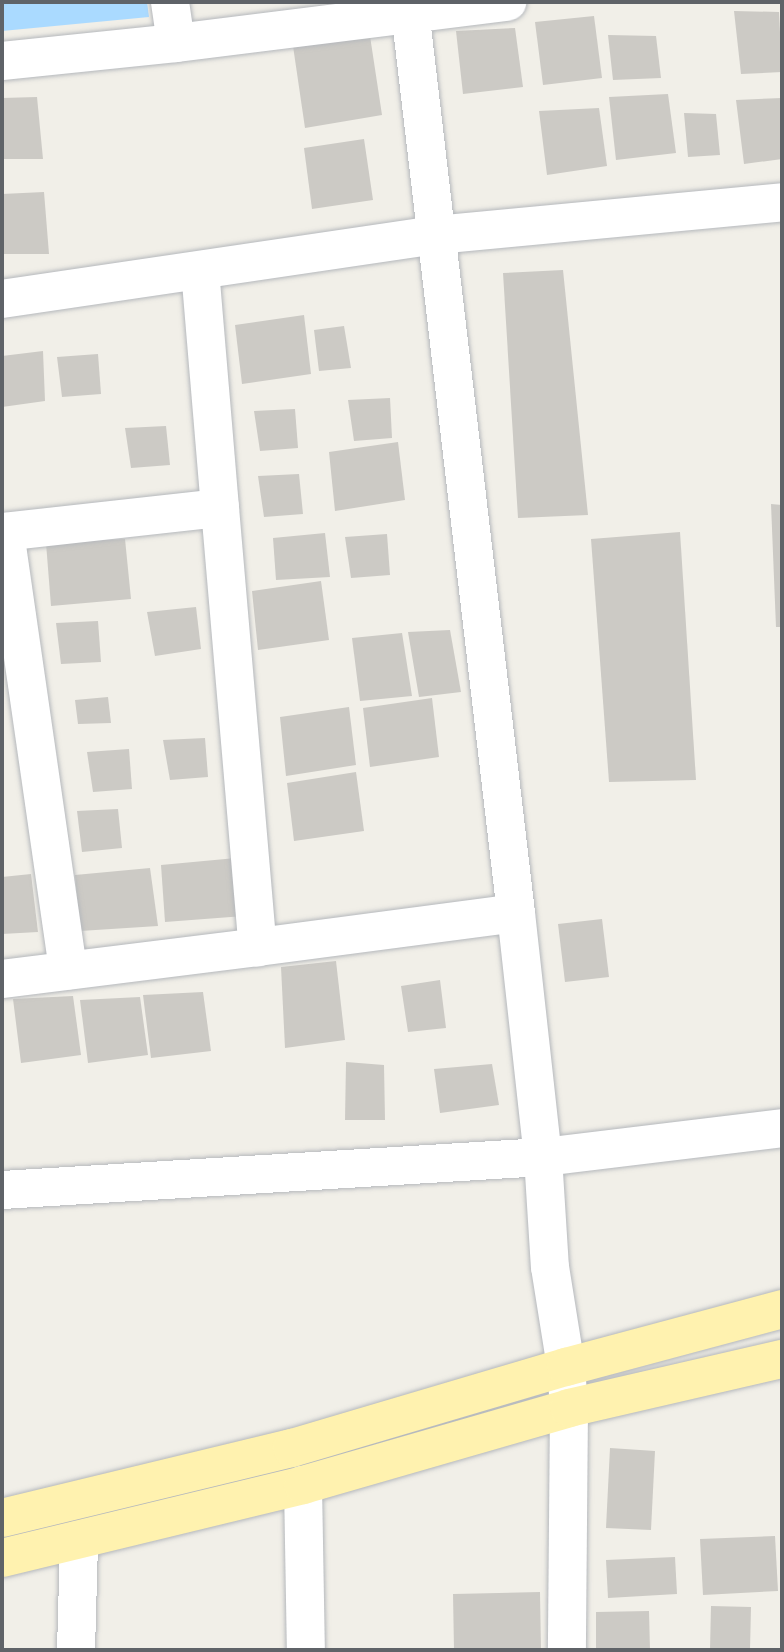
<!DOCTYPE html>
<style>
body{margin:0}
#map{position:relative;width:784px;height:1652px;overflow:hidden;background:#f1efe8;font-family:Roboto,sans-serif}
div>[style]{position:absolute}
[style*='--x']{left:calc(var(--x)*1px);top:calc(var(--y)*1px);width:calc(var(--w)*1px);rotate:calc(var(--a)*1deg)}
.water>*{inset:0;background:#aadaff}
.building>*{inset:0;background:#cccac5}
.roads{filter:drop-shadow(0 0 2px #b5b8bc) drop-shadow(0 0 2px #b5b8bc)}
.minor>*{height:38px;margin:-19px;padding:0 19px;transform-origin:19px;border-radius:19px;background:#fff}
.major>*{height:38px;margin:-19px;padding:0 19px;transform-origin:19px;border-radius:19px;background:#fff2af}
span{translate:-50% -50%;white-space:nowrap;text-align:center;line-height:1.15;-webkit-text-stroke:7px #fff;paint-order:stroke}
.frame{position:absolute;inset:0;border:4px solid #5f6368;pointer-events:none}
</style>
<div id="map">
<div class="water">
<div style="clip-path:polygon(2px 2px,147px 2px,149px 17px,2px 31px)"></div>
</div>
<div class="building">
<div style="clip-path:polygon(734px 11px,779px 12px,782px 72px,741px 74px)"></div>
<div style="clip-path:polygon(594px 16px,602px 78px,543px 85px,535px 22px)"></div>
<div style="clip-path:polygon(515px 28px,523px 87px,463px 94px,456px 31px)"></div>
<div style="clip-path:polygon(608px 35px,656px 36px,661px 78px,613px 80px)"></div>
<div style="clip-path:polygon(370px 36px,382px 115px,305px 128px,293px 46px)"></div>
<div style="clip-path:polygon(668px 94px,676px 153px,616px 160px,609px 97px)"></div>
<div style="clip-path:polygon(37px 97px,43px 159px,2px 159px,2px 98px)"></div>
<div style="clip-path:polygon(782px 98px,782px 159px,744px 164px,736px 100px)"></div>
<div style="clip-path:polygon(599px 108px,607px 166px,547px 175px,539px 111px)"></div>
<div style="clip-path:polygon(684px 113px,716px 114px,720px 155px,688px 157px)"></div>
<div style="clip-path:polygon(364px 139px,373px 200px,312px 209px,304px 148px)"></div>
<div style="clip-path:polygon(44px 192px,49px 254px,2px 254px,2px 194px)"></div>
<div style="clip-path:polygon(563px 270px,588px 515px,518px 518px,503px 273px)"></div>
<div style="clip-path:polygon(304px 315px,311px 374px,242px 384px,235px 325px)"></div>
<div style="clip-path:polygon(344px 326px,351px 368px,319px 371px,314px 330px)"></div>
<div style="clip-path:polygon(43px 351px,45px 401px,2px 407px,2px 356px)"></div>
<div style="clip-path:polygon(98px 354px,101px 394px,62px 397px,57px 357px)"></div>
<div style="clip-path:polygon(390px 398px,392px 438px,354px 441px,348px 400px)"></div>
<div style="clip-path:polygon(295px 409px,298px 448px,260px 451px,254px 411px)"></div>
<div style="clip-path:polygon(166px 426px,170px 465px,131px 468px,125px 428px)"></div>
<div style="clip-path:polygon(398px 442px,405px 500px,335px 511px,329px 452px)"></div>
<div style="clip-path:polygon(299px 474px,303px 514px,264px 517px,258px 476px)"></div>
<div style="clip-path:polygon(771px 504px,782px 505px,782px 627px,776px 627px)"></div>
<div style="clip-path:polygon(680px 532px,696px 780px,609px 782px,591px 539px)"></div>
<div style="clip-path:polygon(325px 533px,330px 577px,276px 580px,273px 538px)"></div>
<div style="clip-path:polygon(387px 534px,390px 575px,351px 578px,345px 537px)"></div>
<div style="clip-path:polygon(125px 539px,131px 599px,51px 606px,46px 543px)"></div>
<div style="clip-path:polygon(321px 581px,329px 640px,258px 650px,252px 591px)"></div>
<div style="clip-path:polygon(196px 607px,201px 649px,155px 656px,147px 612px)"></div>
<div style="clip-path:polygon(98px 621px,101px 662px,61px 664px,56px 623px)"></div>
<div style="clip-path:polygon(450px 630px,461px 692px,419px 697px,408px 632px)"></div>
<div style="clip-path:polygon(402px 633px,412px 696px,360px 701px,352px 638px)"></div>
<div style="clip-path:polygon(108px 697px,111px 723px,78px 724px,75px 700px)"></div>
<div style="clip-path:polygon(432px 698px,439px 757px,370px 767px,363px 708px)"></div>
<div style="clip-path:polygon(349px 707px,356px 765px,286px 776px,280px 717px)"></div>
<div style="clip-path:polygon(205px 738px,208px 777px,170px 780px,163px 740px)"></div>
<div style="clip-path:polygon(129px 749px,132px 789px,93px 792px,87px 752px)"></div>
<div style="clip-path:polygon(356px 772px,364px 831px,294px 841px,287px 783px)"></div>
<div style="clip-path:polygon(118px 809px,122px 848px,82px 852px,77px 811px)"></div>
<div style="clip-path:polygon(236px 858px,244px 916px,165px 922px,161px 865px)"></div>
<div style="clip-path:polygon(150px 868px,158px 926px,80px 931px,75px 875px)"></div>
<div style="clip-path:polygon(31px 874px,38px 932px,2px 934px,2px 877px)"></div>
<div style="clip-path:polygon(602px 919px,609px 977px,565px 982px,558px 924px)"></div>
<div style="clip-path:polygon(336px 961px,345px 1040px,285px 1048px,281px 967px)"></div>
<div style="clip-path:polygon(440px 980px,446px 1028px,408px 1032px,401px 986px)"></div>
<div style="clip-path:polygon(203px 992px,211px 1051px,151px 1058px,143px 995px)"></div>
<div style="clip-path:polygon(73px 996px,81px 1055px,21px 1063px,13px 999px)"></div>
<div style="clip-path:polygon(140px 997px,148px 1055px,88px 1063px,80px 1000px)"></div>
<div style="clip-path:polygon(346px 1062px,384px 1065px,385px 1120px,345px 1120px)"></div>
<div style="clip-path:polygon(492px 1064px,499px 1105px,440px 1113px,434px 1069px)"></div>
<div style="clip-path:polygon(610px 1448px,655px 1451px,651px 1530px,606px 1528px)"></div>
<div style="clip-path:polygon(775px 1536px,778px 1591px,703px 1595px,700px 1539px)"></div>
<div style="clip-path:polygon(675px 1557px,677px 1594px,608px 1598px,606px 1560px)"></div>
<div style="clip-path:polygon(540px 1592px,541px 1650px,454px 1650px,453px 1594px)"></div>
<div style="clip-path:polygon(711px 1606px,751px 1607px,750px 1650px,710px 1650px)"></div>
<div style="clip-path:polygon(649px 1611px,650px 1650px,596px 1650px,596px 1612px)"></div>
</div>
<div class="roads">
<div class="minor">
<div style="--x:170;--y:2;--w:41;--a:81.7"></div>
<div style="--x:409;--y:2;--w:917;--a:83.3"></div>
<div style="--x:516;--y:913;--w:245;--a:83.7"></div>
<div style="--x:543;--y:1157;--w:110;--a:86.4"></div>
<div style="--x:550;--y:1267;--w:101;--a:80.9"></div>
<div style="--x:566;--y:1367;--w:41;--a:85.8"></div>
<div style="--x:569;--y:1408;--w:242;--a:90.5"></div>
<div style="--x:2;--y:61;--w:175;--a:-5.9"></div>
<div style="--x:176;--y:43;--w:334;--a:-7.1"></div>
<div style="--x:2;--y:299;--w:439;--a:-8.4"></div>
<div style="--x:436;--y:235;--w:348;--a:-5.4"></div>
<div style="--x:220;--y:508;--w:441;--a:85.1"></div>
<div style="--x:258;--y:947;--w:260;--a:-7.5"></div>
<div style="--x:2;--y:532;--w:219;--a:-6.3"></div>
<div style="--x:220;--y:508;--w:237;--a:-94.8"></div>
<div style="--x:5;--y:532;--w:443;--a:81.8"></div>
<div style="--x:2;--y:979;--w:258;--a:-7.1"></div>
<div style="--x:2;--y:1190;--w:542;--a:-3.49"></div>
<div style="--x:543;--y:1157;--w:241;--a:-6.9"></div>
<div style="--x:303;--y:1485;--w:165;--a:89"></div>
<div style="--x:76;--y:1650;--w:110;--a:-88.4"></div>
</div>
<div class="major">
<div style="--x:2;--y:1518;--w:298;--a:-13.6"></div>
<div style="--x:292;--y:1448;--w:286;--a:-16.5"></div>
<div style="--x:566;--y:1367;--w:224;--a:-15"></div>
<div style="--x:2;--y:1558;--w:310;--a:-13.6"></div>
<div style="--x:303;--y:1485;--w:277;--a:-16.1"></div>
<div style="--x:569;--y:1408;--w:219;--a:-13"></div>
</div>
</div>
<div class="frame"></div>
</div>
